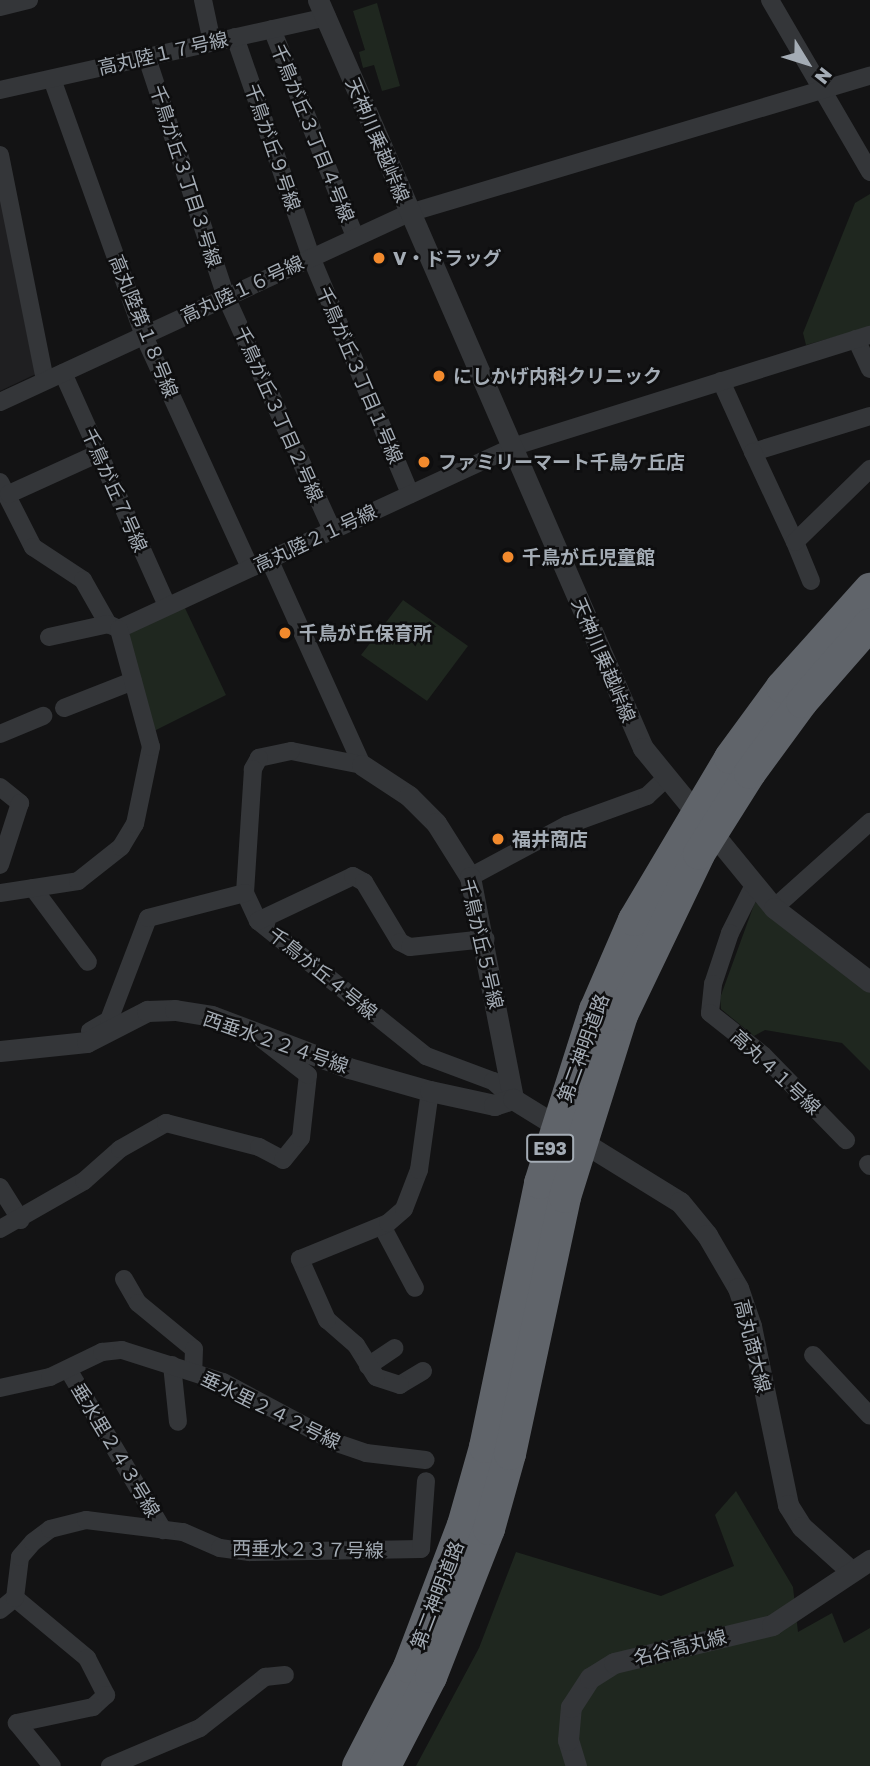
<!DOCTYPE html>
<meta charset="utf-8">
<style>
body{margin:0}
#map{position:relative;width:870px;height:1766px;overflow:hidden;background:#131314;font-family:"Golos Text","Noto Sans JP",sans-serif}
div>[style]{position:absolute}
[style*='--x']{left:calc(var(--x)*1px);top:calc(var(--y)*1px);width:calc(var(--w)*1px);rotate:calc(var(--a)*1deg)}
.built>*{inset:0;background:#1f1f21}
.green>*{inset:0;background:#1f271f}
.minor>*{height:18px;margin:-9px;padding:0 9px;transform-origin:9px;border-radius:9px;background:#343639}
.tertiary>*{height:21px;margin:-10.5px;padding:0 10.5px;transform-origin:10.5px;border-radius:10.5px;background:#343639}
.motorway>*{height:32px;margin:-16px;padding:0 16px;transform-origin:16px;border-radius:16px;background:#60646a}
.dots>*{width:19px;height:19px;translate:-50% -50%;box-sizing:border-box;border:4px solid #0e0e0f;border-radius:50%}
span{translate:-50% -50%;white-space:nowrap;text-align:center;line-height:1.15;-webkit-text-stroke:5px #0e0e0f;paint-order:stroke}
.shield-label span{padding:2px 5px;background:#0e0e0f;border:2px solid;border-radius:5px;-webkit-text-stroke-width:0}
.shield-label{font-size:18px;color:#a4acb5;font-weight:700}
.street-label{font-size:19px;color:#a4acb5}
.poi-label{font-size:19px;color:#a4acb5;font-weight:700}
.left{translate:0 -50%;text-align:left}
.north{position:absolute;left:772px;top:28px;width:70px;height:70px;-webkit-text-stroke:5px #0e0e0f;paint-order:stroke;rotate:128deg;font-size:19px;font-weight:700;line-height:28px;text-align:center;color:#a4acb5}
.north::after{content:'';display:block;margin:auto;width:24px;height:32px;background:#a4acb5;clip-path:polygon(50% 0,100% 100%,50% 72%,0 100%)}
</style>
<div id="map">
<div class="built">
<div style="clip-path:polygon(0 189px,38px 373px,0 391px)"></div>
</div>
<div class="green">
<div style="clip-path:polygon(377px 3px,400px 86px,382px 91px,374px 65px,363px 68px,359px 52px,365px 50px,353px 11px)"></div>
<div style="clip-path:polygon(870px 194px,870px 327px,806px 345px,803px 333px,855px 203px)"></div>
<div style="clip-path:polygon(403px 600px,468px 646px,427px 701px,361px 655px)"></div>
<div style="clip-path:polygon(184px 606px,226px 695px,150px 733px,128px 637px,133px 629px)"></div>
<div style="clip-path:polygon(755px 902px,870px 992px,870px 1071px,842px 1043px,765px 1030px,754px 1036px,721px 1009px,720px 998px)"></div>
<div style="clip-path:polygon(736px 1491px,793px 1587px,798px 1632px,832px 1613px,844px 1643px,870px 1628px,870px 1766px,416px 1766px,479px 1648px,516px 1552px,661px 1596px,734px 1566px,715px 1515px)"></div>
</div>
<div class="minor">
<div style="--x:203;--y:0;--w:43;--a:77.9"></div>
<div style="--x:770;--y:0;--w:199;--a:59.8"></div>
<div style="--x:0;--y:7;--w:30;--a:-14"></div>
<div style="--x:272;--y:29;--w:224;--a:68.2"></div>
<div style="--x:235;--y:37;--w:233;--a:70.9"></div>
<div style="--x:311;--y:257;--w:257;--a:67.3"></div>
<div style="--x:146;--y:55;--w:255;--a:71.7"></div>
<div style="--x:226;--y:297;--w:256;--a:65.5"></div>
<div style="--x:52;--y:79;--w:273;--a:70.3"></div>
<div style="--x:144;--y:336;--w:255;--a:65.4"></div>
<div style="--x:0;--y:90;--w:335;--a:-12.6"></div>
<div style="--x:0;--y:155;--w:230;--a:78.7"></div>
<div style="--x:856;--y:339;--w:33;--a:65"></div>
<div style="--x:63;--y:373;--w:255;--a:65.9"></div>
<div style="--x:721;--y:381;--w:78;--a:65.7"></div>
<div style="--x:753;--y:452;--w:122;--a:-17.1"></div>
<div style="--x:0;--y:402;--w:451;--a:-24.8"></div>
<div style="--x:409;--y:213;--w:481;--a:-16.6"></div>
<div style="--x:753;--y:452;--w:99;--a:65"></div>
<div style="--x:0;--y:482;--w:73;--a:63.1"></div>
<div style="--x:33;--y:547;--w:60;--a:33.4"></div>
<div style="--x:83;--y:580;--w:51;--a:60.4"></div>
<div style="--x:108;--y:624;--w:12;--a:24"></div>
<div style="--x:9;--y:494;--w:99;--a:-24.5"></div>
<div style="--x:269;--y:559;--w:226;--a:65.7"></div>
<div style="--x:811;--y:581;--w:42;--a:-112.3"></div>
<div style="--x:795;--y:542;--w:105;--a:-44.2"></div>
<div style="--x:119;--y:629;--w:433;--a:-24.8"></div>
<div style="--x:512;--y:447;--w:375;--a:-17.4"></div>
<div style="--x:49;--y:637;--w:60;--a:-12.4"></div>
<div style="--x:64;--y:708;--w:74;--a:-21.4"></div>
<div style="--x:0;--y:734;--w:47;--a:-22.7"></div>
<div style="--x:362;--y:765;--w:72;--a:-168.8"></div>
<div style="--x:291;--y:751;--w:33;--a:168"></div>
<div style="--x:259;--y:758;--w:13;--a:119"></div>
<div style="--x:253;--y:769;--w:124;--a:93.7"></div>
<div style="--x:245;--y:893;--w:31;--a:65"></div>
<div style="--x:258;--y:921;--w:216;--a:38.8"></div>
<div style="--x:426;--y:1056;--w:72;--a:20.5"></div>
<div style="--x:493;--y:1081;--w:27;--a:42"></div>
<div style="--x:0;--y:787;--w:26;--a:39"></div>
<div style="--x:20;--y:803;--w:65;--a:107.9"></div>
<div style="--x:470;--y:877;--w:110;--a:-28.2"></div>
<div style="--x:567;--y:825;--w:85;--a:-19.9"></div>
<div style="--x:647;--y:796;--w:25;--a:-43"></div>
<div style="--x:753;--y:887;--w:51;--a:116.6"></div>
<div style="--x:730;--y:933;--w:54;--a:108.4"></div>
<div style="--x:713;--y:984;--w:29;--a:96"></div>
<div style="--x:710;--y:1013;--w:68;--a:38.4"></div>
<div style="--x:763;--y:1055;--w:119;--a:45.7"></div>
<div style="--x:33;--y:888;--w:92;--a:53.4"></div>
<div style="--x:0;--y:893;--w:79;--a:-8.7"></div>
<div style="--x:78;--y:881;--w:55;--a:-38.3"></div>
<div style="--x:121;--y:847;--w:27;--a:-59"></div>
<div style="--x:135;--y:824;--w:79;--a:-78.3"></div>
<div style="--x:151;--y:747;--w:122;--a:-105.2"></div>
<div style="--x:774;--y:908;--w:129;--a:-41.9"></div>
<div style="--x:258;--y:921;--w:105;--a:-25.3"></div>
<div style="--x:353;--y:876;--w:13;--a:29"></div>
<div style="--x:364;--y:882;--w:70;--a:59"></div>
<div style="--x:400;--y:942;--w:11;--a:27"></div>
<div style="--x:410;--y:947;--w:76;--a:-6"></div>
<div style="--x:90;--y:1031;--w:22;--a:-30"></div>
<div style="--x:109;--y:1020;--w:109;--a:-69.1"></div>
<div style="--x:148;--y:918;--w:100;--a:-14.5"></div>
<div style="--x:868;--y:1164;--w:3;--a:45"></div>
<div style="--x:0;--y:1187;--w:39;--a:58"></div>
<div style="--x:382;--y:1226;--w:70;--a:62"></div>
<div style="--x:0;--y:1229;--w:97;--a:-29.7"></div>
<div style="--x:84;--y:1181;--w:48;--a:-41.6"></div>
<div style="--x:120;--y:1149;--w:53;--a:-29.5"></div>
<div style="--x:166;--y:1123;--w:96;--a:14.5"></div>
<div style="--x:259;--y:1147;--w:27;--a:28"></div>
<div style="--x:283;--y:1160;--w:28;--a:-51"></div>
<div style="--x:301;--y:1138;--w:63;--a:-83.7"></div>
<div style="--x:308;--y:1075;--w:58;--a:-142"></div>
<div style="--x:124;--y:1279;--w:28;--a:60"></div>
<div style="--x:138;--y:1303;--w:72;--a:39.4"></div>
<div style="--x:194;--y:1349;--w:23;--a:92"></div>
<div style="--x:813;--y:1355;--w:83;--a:46.9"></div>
<div style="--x:172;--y:1365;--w:57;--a:84"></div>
<div style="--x:368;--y:1366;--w:32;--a:-34"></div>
<div style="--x:69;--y:1371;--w:185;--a:59.4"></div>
<div style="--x:423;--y:1371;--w:27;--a:149"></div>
<div style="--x:400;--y:1385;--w:25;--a:-162"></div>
<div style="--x:376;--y:1377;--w:38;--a:-122"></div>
<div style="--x:356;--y:1345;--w:38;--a:-139"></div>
<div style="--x:327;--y:1320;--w:67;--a:-113.9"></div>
<div style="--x:300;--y:1259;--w:95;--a:-22.2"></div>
<div style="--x:388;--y:1223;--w:21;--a:-41"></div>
<div style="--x:404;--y:1209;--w:42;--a:-69"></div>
<div style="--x:419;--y:1170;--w:80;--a:-82.1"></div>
<div style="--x:0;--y:1388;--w:51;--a:-12.4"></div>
<div style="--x:50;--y:1377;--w:58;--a:-25.7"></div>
<div style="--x:102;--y:1352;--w:20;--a:-6"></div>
<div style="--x:122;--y:1350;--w:106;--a:17.6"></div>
<div style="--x:223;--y:1382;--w:129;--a:28.2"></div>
<div style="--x:337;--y:1443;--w:31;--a:19"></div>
<div style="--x:366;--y:1453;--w:60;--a:6.7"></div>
<div style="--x:15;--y:1598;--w:94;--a:39.8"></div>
<div style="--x:87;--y:1658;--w:42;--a:62.8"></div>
<div style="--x:106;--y:1695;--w:18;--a:137"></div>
<div style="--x:93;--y:1707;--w:78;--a:168.1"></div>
<div style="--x:17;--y:1723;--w:55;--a:50.9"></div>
<div style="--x:0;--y:1610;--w:19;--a:-39"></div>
<div style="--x:15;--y:1598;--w:41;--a:-83"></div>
<div style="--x:20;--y:1557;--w:20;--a:-49"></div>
<div style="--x:33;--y:1542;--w:21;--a:-37"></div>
<div style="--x:50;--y:1529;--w:37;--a:-14"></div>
<div style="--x:86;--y:1520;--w:98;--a:7.1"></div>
<div style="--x:183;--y:1532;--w:40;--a:23.4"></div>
<div style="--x:220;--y:1548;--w:30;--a:8"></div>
<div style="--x:250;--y:1552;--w:171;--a:-1"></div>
<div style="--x:421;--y:1549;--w:68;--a:-85.8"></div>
<div style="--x:110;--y:1766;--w:98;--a:-22.9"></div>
<div style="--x:200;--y:1728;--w:83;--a:-38.1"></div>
<div style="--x:265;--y:1677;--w:20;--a:-6"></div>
</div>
<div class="tertiary">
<div style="--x:318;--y:0;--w:816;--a:66.52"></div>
<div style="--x:643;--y:748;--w:207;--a:50.7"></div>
<div style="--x:774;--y:908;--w:121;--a:37.6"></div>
<div style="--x:362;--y:765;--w:56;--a:33.4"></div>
<div style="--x:409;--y:796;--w:38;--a:45"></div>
<div style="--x:436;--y:823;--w:64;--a:57.8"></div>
<div style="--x:470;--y:877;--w:226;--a:79"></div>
<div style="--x:0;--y:1051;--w:87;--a:-5.9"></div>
<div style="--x:87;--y:1042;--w:68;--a:-27.3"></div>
<div style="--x:147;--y:1011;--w:28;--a:-2"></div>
<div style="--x:175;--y:1010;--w:37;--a:9"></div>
<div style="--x:212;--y:1016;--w:147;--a:20.8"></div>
<div style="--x:349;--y:1068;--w:84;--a:15.9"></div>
<div style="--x:430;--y:1091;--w:66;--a:12.3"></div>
<div style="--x:494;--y:1105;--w:20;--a:-18"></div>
<div style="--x:513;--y:1099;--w:196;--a:31.7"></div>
<div style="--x:680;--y:1202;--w:43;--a:50.7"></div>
<div style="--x:707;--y:1235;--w:61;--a:59.7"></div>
<div style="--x:738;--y:1288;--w:40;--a:71.1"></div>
<div style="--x:751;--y:1326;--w:183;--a:78.3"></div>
<div style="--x:788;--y:1505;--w:26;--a:58"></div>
<div style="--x:802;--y:1527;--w:66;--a:41.9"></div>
<div style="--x:576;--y:1766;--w:27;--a:-107"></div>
<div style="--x:568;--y:1740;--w:33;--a:-85"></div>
<div style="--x:571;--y:1707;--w:35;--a:-57"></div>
<div style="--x:590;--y:1678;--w:28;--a:-32"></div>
<div style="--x:614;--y:1663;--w:163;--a:-13.5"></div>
<div style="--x:772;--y:1625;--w:118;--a:-33.6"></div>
</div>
<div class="motorway">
<div style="--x:358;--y:1766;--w:111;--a:-62.7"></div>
<div style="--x:409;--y:1667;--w:152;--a:-69.2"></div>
<div style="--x:463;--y:1525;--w:81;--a:-74.2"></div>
<div style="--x:485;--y:1447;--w:270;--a:-78.2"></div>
<div style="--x:540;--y:1183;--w:182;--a:-72.4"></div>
<div style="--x:595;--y:1010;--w:98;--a:-66.6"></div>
<div style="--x:634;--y:920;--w:188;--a:-59.3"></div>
<div style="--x:730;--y:758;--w:88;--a:-53.8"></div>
<div style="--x:782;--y:687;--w:132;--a:-48.1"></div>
<div style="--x:385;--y:1766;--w:100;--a:-62.7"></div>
<div style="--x:431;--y:1677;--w:159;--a:-68.6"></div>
<div style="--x:489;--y:1529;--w:78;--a:-74.4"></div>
<div style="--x:510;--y:1454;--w:263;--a:-77.9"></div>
<div style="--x:565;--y:1197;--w:191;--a:-72.6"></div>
<div style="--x:622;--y:1015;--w:178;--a:-64.4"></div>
<div style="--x:699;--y:854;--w:96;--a:-57.8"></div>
<div style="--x:750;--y:773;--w:88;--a:-53.8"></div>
<div style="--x:802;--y:702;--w:103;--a:-48.9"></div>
</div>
<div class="dots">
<div style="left:379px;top:258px;background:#f28a2d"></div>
<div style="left:439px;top:376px;background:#f28a2d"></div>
<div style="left:424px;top:462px;background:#f28a2d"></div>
<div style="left:508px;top:557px;background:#f28a2d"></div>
<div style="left:285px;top:633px;background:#f28a2d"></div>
<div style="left:498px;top:839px;background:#f28a2d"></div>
</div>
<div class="shield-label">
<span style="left:550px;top:1148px">E93</span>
</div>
<div class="street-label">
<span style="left:163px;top:53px;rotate:-13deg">高丸陸１７号線</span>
<span style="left:313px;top:133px;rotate:68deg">千鳥が丘３丁目４号線</span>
<span style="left:378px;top:140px;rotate:67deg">天神川乗越峠線</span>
<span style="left:273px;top:147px;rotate:71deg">千鳥が丘９号線</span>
<span style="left:186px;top:176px;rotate:72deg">千鳥が丘３丁目３号線</span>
<span style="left:242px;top:289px;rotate:-25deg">高丸陸１６号線</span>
<span style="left:144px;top:326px;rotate:68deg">高丸陸第１８号線</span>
<span style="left:360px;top:375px;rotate:67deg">千鳥が丘３丁目１号線</span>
<span style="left:279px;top:414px;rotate:66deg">千鳥が丘３丁目２号線</span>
<span style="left:115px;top:490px;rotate:66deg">千鳥が丘７号線</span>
<span style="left:315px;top:538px;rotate:-25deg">高丸陸２１号線</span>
<span style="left:604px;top:660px;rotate:67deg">天神川乗越峠線</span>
<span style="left:482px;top:944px;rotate:77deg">千鳥が丘５号線</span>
<span style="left:323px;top:973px;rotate:39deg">千鳥が丘４号線</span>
<span style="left:276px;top:1042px;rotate:19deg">西垂水２２４号線</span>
<span style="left:583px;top:1048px;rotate:-70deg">第二神明道路</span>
<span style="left:776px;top:1072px;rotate:43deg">高丸４１号線</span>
<span style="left:753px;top:1346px;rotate:76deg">高丸商大線</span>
<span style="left:271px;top:1410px;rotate:26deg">垂水里２４２号線</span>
<span style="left:116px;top:1450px;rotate:59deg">垂水里２４３号線</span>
<span style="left:308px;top:1549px;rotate:1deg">西垂水２３７号線</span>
<span style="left:437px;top:1595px;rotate:-69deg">第二神明道路</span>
<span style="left:680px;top:1647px;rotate:-14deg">名谷高丸線</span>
</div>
<div class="poi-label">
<span class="left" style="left:393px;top:258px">V・ドラッグ</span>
<span class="left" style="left:453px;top:376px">にしかげ内科クリニック</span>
<span class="left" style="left:438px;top:462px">ファミリーマート千鳥ケ丘店</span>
<span class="left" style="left:522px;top:557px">千鳥が丘児童館</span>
<span class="left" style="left:299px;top:633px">千鳥が丘保育所</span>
<span class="left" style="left:512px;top:839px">福井商店</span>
</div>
<div class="north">N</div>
</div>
